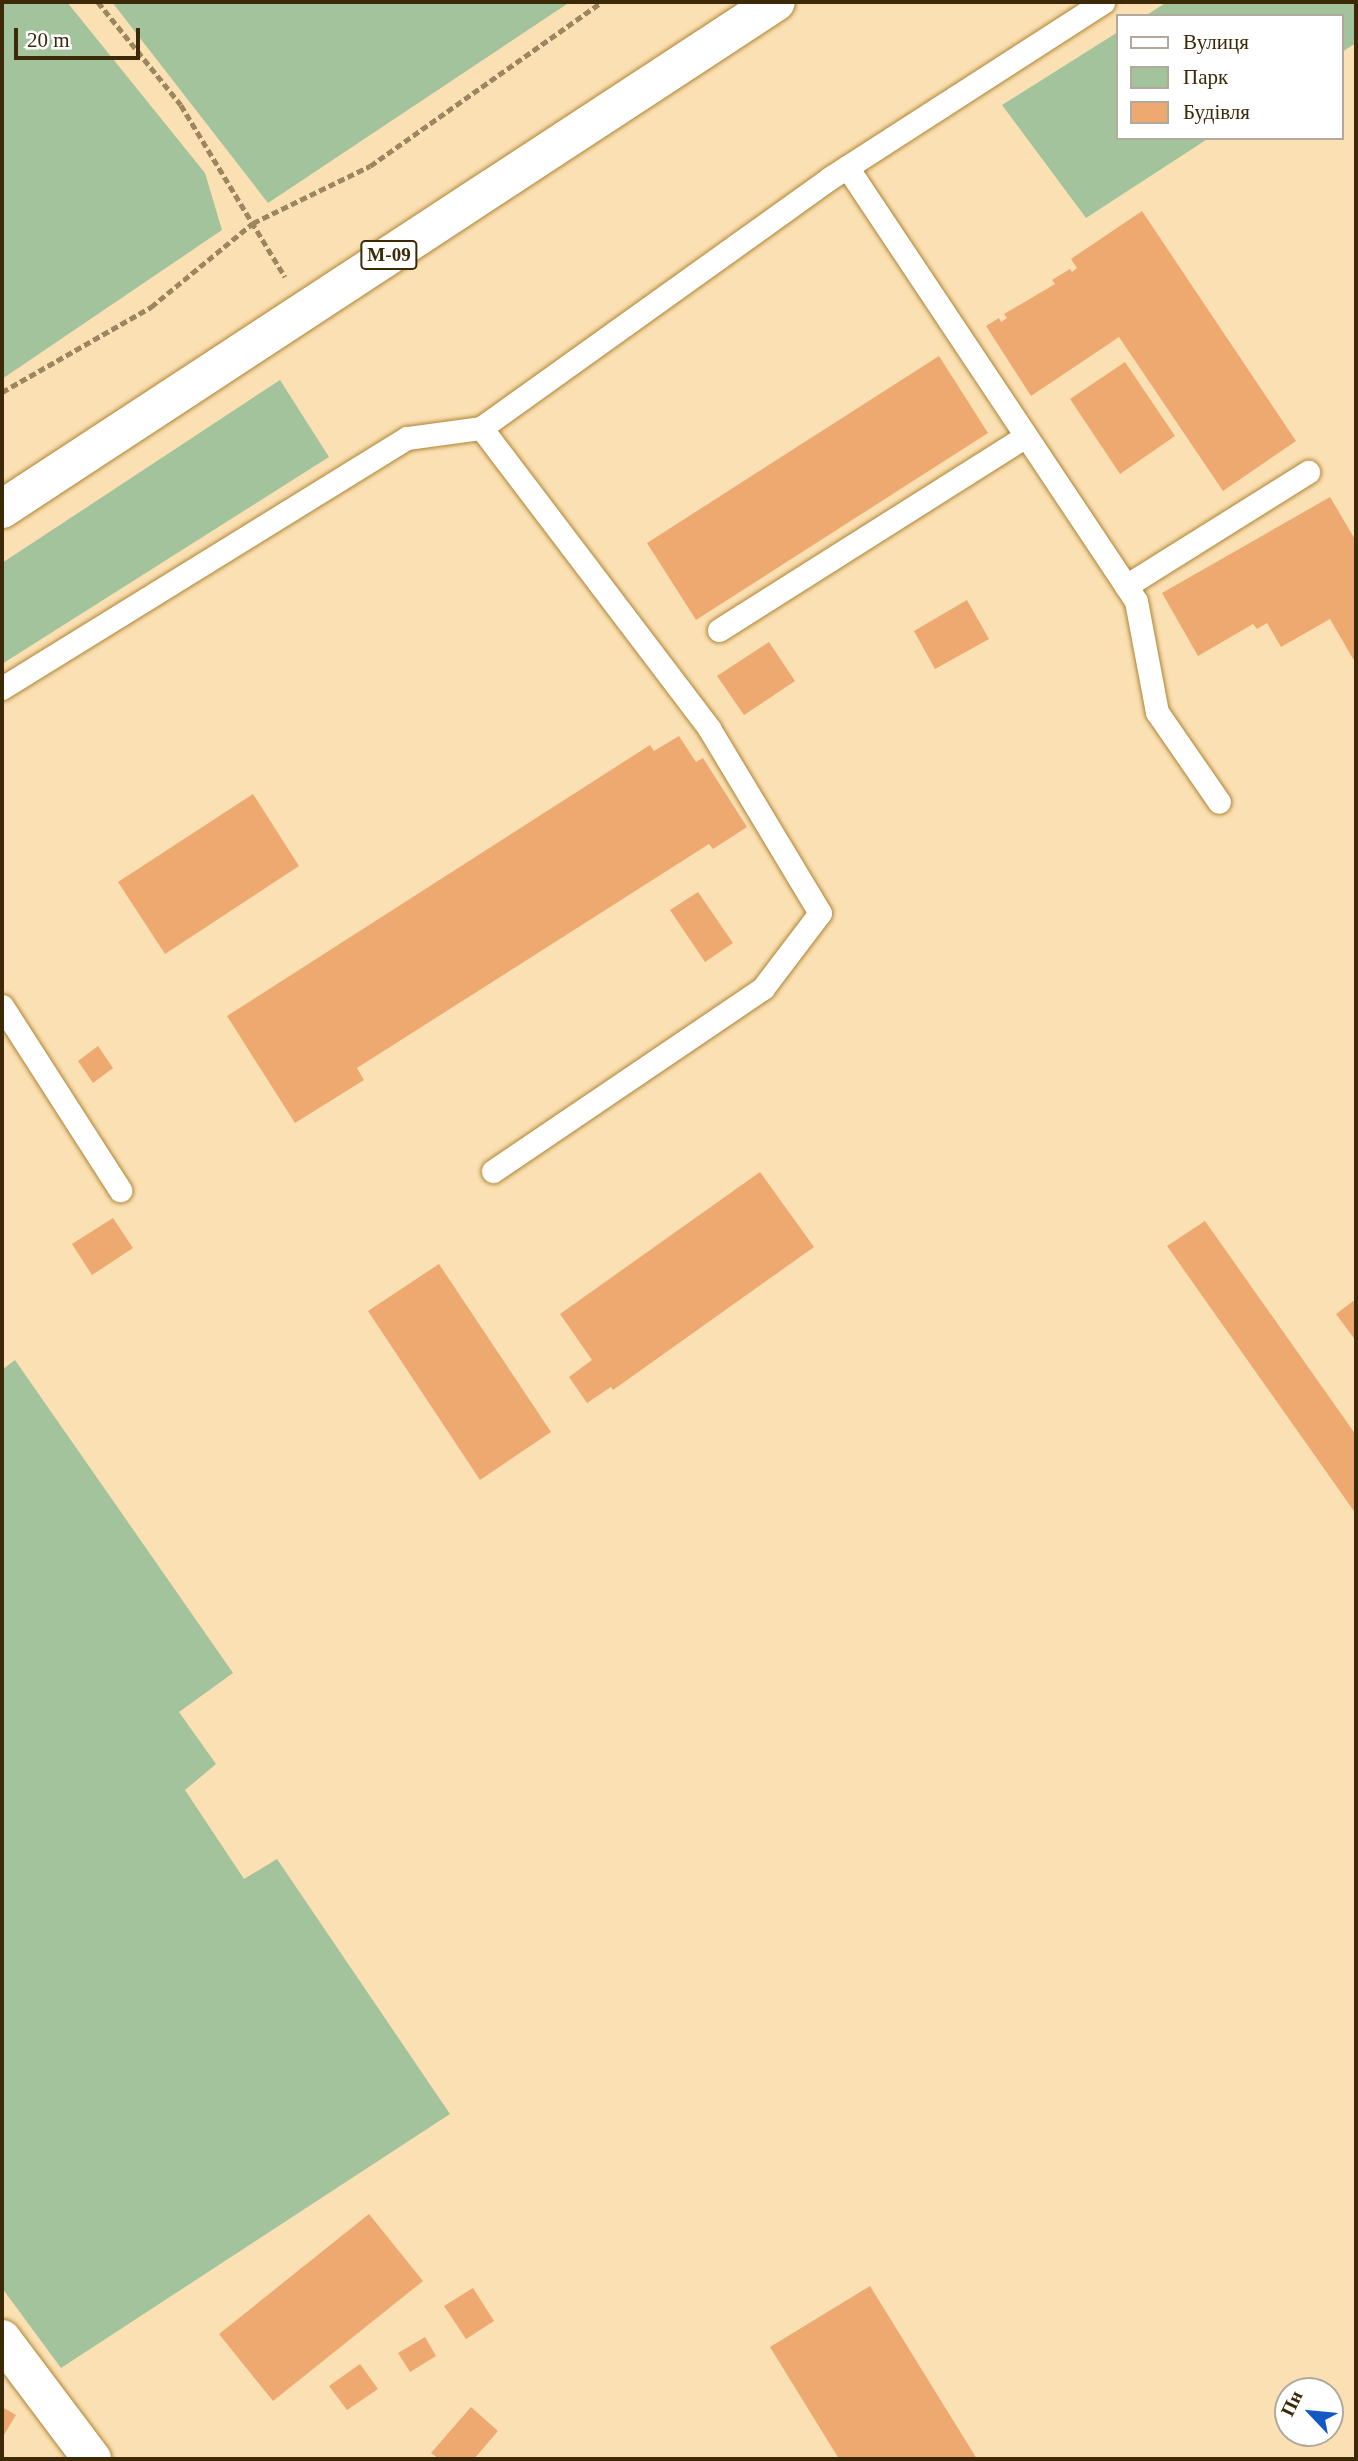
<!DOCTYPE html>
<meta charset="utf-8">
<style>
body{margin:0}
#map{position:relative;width:1358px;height:2461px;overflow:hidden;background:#fbe0b3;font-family:"Times New Roman",serif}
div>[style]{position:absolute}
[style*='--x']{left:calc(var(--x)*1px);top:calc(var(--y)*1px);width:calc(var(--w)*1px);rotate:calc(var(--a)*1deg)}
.green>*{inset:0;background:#a3c39c}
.building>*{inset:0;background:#eda970}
.path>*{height:4.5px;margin-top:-2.25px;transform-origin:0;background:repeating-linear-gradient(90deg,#9d865f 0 7px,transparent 0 10.5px)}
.roads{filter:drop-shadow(0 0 2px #ae8434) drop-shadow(0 0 2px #ae8434)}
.service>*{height:23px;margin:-11.5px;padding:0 11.5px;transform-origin:11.5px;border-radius:11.5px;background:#fff}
.minor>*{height:38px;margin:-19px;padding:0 19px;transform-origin:19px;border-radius:19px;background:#fff}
.trunk>*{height:38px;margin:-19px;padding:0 19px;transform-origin:19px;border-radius:19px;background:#fff}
span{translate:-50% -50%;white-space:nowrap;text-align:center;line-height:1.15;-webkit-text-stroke:6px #fff;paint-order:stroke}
.shield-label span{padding:2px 5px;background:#fff;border:2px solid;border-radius:5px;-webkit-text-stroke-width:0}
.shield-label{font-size:19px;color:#3b2907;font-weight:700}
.frame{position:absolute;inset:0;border:4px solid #3b2907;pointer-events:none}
.legend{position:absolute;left:1116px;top:14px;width:228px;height:126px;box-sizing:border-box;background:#fff;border:2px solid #b1a99c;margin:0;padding:9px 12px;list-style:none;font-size:21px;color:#3b2907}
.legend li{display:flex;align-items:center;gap:14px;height:35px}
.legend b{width:35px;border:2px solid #b1a99c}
.north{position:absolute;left:1274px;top:2377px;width:70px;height:70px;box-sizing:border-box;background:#fff;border:2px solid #b1a99c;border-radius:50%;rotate:296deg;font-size:19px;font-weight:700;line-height:28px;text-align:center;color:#3b2907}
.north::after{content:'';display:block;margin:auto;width:24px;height:32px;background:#1358c3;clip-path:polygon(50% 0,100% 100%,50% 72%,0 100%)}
.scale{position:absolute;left:14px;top:28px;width:126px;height:32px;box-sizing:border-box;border:4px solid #3b2907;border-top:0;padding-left:9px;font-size:21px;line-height:24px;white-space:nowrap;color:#3b2907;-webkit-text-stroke:5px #fff;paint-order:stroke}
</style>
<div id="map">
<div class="green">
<div style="clip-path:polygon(2px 2px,67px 2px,205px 173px,222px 230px,2px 379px)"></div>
<div style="clip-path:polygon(112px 2px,570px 2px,268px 203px)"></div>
<div style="clip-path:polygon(1167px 2px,1356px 2px,1356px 43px,1342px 52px,1342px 16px,1145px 16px)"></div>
<div style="clip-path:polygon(1118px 32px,1118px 138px,1209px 138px,1086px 218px,1002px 105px)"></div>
<div style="clip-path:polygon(280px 380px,329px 457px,2px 664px,2px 563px)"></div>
<div style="clip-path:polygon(15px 1360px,233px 1673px,179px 1712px,216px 1764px,185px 1790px,244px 1879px,277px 1859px,450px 2114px,61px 2368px,2px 2288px,2px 1370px)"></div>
</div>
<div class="building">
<div style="clip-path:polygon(1142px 211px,1296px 441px,1223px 491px,1119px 337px,1031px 396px,986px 326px,999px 318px,1001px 322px,1007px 318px,1004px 314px,1055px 284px,1052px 280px,1070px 269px,1072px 272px,1077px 268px,1071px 259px)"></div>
<div style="clip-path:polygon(939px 356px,988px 433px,696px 620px,647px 543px)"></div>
<div style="clip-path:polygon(1125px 362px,1175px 436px,1120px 474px,1070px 399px)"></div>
<div style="clip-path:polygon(1330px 497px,1356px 541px,1356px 664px,1330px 619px,1281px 647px,1267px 623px,1257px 629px,1253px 624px,1198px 656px,1162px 593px)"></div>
<div style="clip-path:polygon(967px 600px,989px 639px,935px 669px,914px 631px)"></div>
<div style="clip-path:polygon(769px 642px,795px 681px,744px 715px,717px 676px)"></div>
<div style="clip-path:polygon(679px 736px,696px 762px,703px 758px,747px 827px,713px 849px,709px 844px,357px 1068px,364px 1080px,295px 1123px,227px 1016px,650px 745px,654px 751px)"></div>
<div style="clip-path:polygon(253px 794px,299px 866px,165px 954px,118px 882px)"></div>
<div style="clip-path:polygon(698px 892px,733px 943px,705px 962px,670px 910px)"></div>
<div style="clip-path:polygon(98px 1046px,113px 1068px,93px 1083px,78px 1061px)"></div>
<div style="clip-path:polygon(760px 1172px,814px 1247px,613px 1390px,611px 1387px,587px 1403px,569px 1377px,592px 1360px,560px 1314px)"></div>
<div style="clip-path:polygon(113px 1218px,133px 1248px,92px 1275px,72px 1244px)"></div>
<div style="clip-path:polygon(1205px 1221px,1356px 1435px,1356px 1514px,1167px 1246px)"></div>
<div style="clip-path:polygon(439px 1264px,551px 1432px,480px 1480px,368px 1311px)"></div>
<div style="clip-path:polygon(1356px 1299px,1356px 1341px,1336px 1314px)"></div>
<div style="clip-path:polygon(369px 2214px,423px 2281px,273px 2401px,219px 2334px)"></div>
<div style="clip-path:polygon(870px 2286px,977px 2459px,839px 2459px,770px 2347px)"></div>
<div style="clip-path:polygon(473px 2288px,494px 2321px,466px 2339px,444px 2306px)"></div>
<div style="clip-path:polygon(425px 2337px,436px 2356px,410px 2372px,398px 2353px)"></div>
<div style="clip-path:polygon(360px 2364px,378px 2389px,347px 2410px,329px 2386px)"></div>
<div style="clip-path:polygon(2px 2407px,16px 2415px,2px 2438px)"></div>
<div style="clip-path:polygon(471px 2407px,498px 2431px,474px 2459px,439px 2459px,431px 2453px)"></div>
</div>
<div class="path">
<div style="--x:98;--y:2;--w:132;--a:51.1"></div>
<div style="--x:181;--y:105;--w:201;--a:58.8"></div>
<div style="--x:2;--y:392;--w:172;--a:-29.7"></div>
<div style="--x:151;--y:307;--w:132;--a:-39.5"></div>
<div style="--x:253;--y:223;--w:130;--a:-26"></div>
<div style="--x:370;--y:166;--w:284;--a:-35.3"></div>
</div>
<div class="roads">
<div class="service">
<div style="--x:847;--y:167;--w:521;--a:56.34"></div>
<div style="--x:1136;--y:601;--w:113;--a:79.3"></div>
<div style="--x:1157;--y:712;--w:109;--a:55.4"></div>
<div style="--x:1126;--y:586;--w:215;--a:-32.1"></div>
<div style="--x:719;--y:630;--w:361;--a:-32.3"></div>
<div style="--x:2;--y:688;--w:476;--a:-31.7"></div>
<div style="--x:407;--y:438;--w:75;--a:-7.7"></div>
<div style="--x:2;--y:1006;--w:219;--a:57.3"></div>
<div style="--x:493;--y:1171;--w:326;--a:-34.1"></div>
<div style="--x:763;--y:988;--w:94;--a:-52.8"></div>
<div style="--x:820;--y:913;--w:216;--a:-121"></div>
<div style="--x:709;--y:728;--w:377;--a:-127.2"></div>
<div style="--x:481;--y:428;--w:429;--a:-35.6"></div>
<div style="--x:830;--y:178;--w:325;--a:-32.8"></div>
</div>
<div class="minor">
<div style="--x:2;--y:2339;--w:150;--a:53.1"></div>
</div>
<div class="trunk">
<div style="--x:2;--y:509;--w:925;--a:-33.23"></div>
</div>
</div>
<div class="shield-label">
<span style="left:389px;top:255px">М-09</span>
</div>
<div class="frame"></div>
<ul class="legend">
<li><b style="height:9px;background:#fff"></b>Вулиця</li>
<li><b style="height:19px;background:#a3c39c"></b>Парк</li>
<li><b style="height:19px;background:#eda970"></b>Будівля</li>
</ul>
<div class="north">Пн</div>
<div class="scale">20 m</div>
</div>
